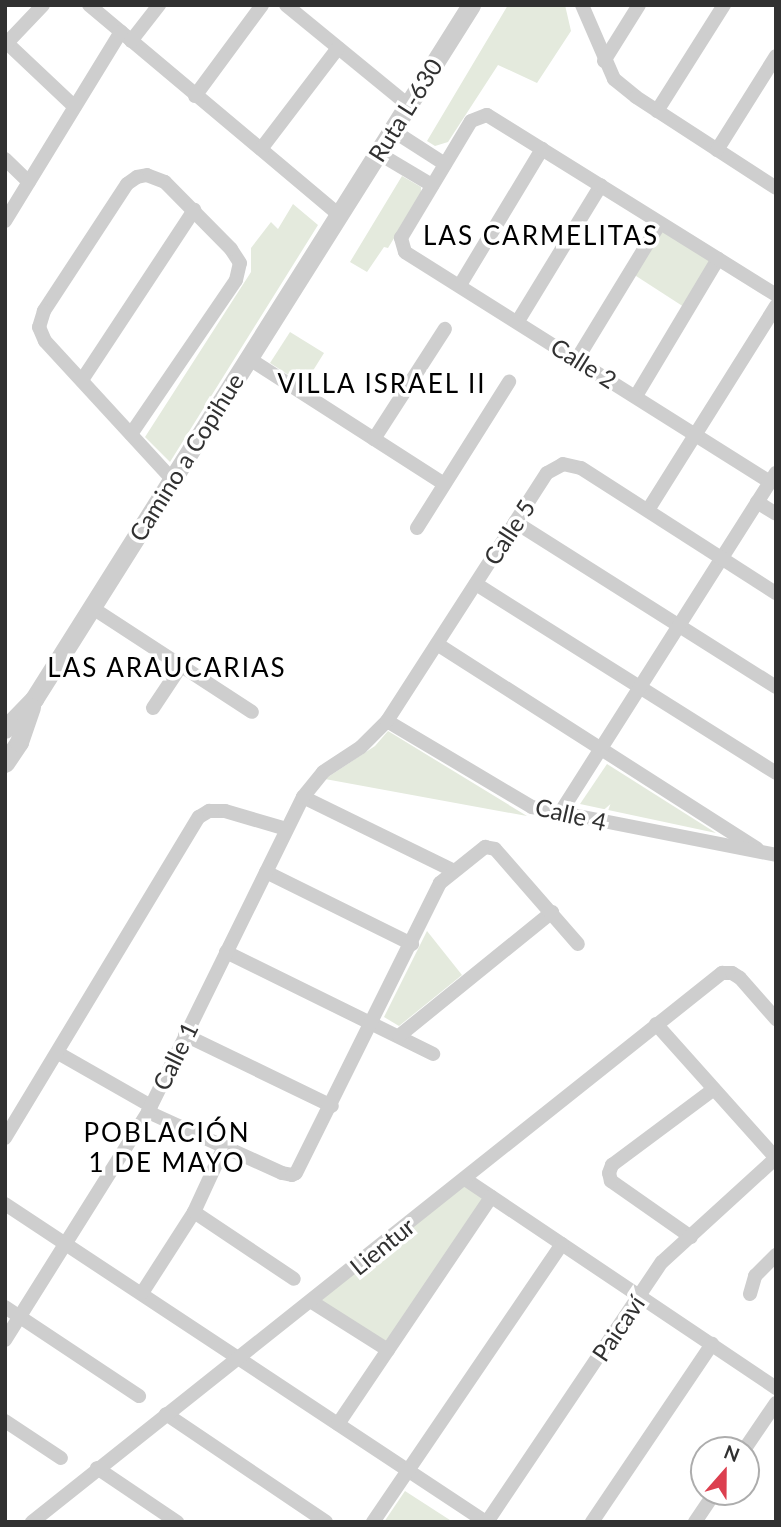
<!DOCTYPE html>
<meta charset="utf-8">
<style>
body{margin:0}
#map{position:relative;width:781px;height:1527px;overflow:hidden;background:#fff;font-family:Lato,sans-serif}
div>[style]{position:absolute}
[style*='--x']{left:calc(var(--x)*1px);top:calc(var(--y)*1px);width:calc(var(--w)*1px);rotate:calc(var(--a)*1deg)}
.green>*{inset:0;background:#e4eadd}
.minor>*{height:14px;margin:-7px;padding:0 7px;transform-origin:7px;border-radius:7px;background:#cecece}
.tertiary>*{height:19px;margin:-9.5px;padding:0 9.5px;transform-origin:9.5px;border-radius:9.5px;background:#cecece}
span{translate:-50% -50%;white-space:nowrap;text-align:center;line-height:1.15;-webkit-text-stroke:7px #fff;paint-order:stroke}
.street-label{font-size:24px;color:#313131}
.neighbourhood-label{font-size:26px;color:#000;letter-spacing:2px}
.frame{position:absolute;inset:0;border:7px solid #313131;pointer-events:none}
.north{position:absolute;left:690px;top:1436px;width:70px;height:70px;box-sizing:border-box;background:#fff;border:2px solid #adadad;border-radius:50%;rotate:21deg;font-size:19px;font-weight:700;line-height:28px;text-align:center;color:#313131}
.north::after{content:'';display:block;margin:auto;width:24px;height:32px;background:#dc3f4f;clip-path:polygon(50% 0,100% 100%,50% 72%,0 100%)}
</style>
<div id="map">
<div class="green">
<div style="clip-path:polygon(508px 5px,565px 5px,571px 31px,537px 83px,498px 65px,448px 142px,435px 146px,427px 141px)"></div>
<div style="clip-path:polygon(402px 176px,421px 187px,421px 194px,388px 248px,384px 247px,367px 272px,350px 262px)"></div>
<div style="clip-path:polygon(293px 204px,318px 225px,170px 462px,145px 437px,251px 272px,251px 248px,271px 222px,278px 229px)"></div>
<div style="clip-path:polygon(661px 228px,713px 260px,684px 307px,633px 274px)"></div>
<div style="clip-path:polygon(290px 332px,324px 353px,304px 385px,270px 363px)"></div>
<div style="clip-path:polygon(388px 731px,527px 816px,325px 779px,375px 746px)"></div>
<div style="clip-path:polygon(607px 764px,716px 833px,580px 804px)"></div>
<div style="clip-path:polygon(427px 931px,462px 975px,399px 1026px,384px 1017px)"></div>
<div style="clip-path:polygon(465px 1184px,486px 1198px,387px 1346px,318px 1301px)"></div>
<div style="clip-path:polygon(405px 1491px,453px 1522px,384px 1522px)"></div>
</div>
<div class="minor">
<div style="--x:89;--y:5;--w:326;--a:40"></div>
<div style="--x:286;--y:5;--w:158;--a:39.3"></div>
<div style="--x:582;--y:5;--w:81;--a:66.6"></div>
<div style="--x:614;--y:79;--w:28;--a:39"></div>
<div style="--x:636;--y:97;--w:167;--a:33"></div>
<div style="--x:131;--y:41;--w:46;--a:-52.1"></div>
<div style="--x:7;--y:43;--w:93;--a:43.3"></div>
<div style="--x:5;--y:45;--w:55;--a:-46.5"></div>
<div style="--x:604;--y:61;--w:66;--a:-58"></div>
<div style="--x:195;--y:96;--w:113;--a:-53.6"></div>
<div style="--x:657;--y:111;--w:125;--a:-57.7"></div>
<div style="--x:392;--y:130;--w:63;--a:32.7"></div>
<div style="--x:261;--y:149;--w:127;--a:-52.7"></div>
<div style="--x:717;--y:150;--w:111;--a:-57.9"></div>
<div style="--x:378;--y:153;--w:63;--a:30.7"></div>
<div style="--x:5;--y:159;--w:33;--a:44"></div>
<div style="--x:5;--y:221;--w:222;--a:-58.5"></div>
<div style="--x:460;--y:285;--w:159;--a:-58.9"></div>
<div style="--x:518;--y:321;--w:159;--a:-58.6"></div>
<div style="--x:248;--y:358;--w:232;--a:32.7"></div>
<div style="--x:577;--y:359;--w:159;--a:-58.6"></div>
<div style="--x:82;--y:380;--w:204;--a:-56.6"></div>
<div style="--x:636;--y:396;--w:160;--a:-59.1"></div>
<div style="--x:131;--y:434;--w:186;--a:-55.7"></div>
<div style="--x:236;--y:280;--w:17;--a:-77"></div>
<div style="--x:240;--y:263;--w:17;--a:-123"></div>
<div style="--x:231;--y:249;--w:94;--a:-134.6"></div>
<div style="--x:165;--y:182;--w:19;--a:-159"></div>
<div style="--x:147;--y:175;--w:10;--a:169"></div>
<div style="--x:137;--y:177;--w:12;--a:145"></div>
<div style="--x:127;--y:184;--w:152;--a:123.2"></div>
<div style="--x:44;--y:311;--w:17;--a:107"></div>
<div style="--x:39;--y:327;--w:15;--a:67"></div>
<div style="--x:45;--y:341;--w:188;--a:47.4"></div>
<div style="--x:374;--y:439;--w:131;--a:-57.2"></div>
<div style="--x:770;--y:482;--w:431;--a:-147.8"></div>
<div style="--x:405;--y:252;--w:15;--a:-106"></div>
<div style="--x:401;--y:238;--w:136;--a:-59.1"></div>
<div style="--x:471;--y:121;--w:17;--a:-21"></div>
<div style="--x:487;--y:115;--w:340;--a:31.9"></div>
<div style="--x:757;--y:502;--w:22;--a:32"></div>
<div style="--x:648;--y:510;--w:241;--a:-57.9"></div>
<div style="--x:515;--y:522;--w:309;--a:32.3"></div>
<div style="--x:417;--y:528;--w:173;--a:-57.8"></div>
<div style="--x:476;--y:584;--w:355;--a:32.2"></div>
<div style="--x:91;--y:607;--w:192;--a:33.1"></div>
<div style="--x:437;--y:644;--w:380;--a:32.6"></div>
<div style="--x:153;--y:708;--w:50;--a:-56.3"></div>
<div style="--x:387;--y:721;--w:169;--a:30.7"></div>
<div style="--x:532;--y:807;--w:249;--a:11.1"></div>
<div style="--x:303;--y:797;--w:168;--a:26.1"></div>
<div style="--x:560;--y:813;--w:403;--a:-57.6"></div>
<div style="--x:266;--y:872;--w:163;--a:26.3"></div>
<div style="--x:226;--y:952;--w:231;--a:26.2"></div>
<div style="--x:656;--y:1024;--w:180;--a:48.2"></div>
<div style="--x:185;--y:1035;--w:163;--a:25.8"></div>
<div style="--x:399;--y:1036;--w:197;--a:-39"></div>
<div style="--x:58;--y:1053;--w:107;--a:29.7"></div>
<div style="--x:148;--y:1112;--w:147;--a:24.5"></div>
<div style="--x:282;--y:1173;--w:10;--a:11"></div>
<div style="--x:292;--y:1175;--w:4;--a:-27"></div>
<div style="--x:296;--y:1173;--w:324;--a:-63.6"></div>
<div style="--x:440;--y:883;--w:58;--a:-38.7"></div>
<div style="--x:485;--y:847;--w:10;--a:11"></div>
<div style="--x:495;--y:849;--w:126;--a:48.9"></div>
<div style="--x:5;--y:1138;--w:375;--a:-58.9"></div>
<div style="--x:199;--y:817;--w:12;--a:-31"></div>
<div style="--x:209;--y:811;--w:16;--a:0"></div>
<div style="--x:225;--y:811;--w:64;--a:16.4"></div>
<div style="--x:465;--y:1179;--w:375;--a:33.9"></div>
<div style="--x:5;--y:1204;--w:577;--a:33.47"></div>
<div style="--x:194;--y:1212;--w:120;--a:33.8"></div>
<div style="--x:691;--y:1237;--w:98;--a:-145"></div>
<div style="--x:611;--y:1181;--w:8;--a:-104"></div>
<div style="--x:609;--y:1173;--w:9;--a:-69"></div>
<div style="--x:612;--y:1165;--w:127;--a:-36.7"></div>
<div style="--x:142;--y:1293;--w:96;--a:-57.3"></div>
<div style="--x:194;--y:1212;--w:72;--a:-65.2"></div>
<div style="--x:750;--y:1294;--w:19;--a:-74"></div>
<div style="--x:755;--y:1276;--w:30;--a:-45"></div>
<div style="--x:312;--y:1302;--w:90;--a:32.3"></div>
<div style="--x:5;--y:1307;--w:161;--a:33.6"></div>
<div style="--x:5;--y:1340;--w:269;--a:-57.9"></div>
<div style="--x:148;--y:1112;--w:351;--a:-63.8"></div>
<div style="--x:303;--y:797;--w:32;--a:-51"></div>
<div style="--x:323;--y:772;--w:45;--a:-33.3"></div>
<div style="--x:361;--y:747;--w:37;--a:-45"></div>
<div style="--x:387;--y:721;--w:295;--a:-57.2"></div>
<div style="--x:547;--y:473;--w:18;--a:-29"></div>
<div style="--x:563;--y:464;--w:18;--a:13"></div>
<div style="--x:581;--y:468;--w:232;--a:32.7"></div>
<div style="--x:166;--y:1414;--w:193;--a:34"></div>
<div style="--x:5;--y:1421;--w:67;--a:33.5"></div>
<div style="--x:338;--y:1424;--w:274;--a:-56"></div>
<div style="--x:744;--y:1450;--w:57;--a:-55.8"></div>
<div style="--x:97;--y:1468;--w:97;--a:34"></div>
<div style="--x:32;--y:1522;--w:882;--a:-38.51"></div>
<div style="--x:722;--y:973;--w:10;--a:0"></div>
<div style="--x:732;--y:973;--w:9;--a:32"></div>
<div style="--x:740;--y:978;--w:55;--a:48.7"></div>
<div style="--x:373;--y:1522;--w:336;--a:-55.8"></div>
<div style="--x:487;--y:1522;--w:313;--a:-56.1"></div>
<div style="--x:662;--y:1262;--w:154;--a:-42.4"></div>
<div style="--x:592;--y:1522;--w:215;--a:-56"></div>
<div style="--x:695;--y:1522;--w:36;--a:-56"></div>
</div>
<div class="tertiary">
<div style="--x:5;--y:729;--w:42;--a:-46"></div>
<div style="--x:34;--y:699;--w:820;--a:-57.8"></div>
<div style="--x:5;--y:763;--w:25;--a:-56"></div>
<div style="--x:19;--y:742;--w:37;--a:-71"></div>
</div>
<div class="street-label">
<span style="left:405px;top:110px;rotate:-58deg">Ruta L-630</span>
<span style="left:584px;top:363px;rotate:32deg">Calle 2</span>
<span style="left:186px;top:457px;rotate:-58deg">Camino a Copihue</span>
<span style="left:509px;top:532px;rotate:-57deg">Calle 5</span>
<span style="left:571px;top:814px;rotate:13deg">Calle 4</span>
<span style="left:175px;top:1056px;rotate:-64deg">Calle 1</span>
<span style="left:382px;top:1246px;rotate:-39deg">Lientur</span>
<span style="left:618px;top:1328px;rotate:-56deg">Paicaví</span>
</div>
<div class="neighbourhood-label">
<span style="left:541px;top:236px">LAS CARMELITAS</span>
<span style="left:382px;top:384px">VILLA ISRAEL II</span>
<span style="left:167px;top:668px">LAS ARAUCARIAS</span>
<span style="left:167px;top:1148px">POBLACIÓN<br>1 DE MAYO</span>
</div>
<div class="frame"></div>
<div class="north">N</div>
</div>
